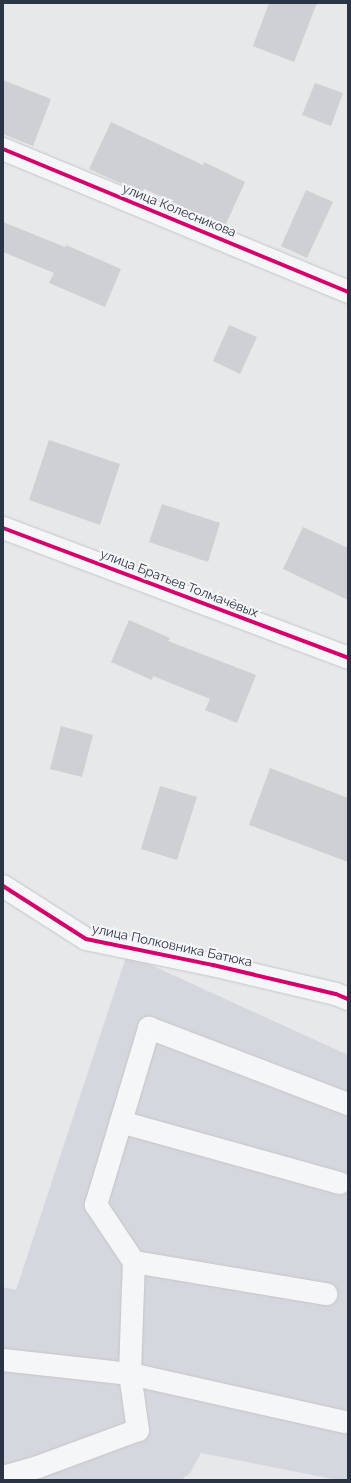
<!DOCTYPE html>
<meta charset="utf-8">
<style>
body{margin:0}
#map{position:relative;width:351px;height:1483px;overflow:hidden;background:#e6e8ea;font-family:Raleway,sans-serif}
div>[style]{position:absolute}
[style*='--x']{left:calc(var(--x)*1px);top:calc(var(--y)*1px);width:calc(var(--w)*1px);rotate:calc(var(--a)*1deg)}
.built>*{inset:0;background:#d4d7dd}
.building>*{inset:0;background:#ced0d3}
.roads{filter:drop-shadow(0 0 1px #c4c6c8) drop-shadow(0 0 1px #c4c6c8)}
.minor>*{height:22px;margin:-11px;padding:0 11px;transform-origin:11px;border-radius:11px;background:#f5f6f7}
.cycleway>*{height:4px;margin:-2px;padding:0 2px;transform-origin:2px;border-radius:2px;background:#d6006c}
span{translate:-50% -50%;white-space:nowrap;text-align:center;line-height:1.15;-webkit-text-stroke:4px #f4f6f9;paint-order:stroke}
.street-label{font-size:13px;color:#2b3445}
.frame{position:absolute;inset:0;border:4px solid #2b3445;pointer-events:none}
</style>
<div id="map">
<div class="built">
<div style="clip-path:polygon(127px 954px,348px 1055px,348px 1480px,338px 1480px,201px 1453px,190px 1473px,181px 1480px,3px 1480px,3px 1287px,16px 1290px)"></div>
</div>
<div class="building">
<div style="clip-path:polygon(269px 3px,317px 3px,294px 62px,253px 46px)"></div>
<div style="clip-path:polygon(3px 80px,51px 99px,33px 146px,3px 134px)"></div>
<div style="clip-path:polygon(315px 83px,343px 93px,331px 126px,302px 115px)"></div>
<div style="clip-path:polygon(111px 122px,203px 165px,204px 162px,245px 182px,225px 226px,144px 189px,142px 193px,89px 169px)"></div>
<div style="clip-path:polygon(306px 190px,333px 202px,307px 258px,281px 246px)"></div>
<div style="clip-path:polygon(3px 222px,65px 247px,66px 245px,121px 269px,105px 307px,49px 283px,54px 273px,3px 252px)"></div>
<div style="clip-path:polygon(229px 325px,257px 337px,240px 374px,213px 361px)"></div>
<div style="clip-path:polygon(49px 440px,120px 464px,100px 525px,29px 500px)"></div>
<div style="clip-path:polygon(162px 504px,220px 523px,208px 562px,149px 542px)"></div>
<div style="clip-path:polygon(303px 527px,348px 548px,348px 600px,283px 569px)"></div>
<div style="clip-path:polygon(129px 620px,170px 638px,168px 641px,256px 675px,237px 723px,205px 710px,210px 699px,153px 676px,152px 680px,111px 662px)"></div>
<div style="clip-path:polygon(61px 726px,93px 735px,82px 777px,50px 769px)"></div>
<div style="clip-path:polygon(270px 768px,348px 798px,348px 862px,249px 825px)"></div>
<div style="clip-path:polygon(160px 786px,197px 797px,177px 860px,141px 849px)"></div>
</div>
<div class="roads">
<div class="minor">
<div style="--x:3;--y:149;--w:373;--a:22.5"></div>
<div style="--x:3;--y:528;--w:369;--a:20.6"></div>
<div style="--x:3;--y:886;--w:98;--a:32.6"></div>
<div style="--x:86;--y:939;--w:130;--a:11.6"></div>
<div style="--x:213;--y:965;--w:126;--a:13.3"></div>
<div style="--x:336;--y:994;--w:13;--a:23"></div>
<div style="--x:121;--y:1122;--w:227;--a:15.6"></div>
<div style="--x:134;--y:1262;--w:195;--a:9.5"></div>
<div style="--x:3;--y:1360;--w:128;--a:6.3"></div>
<div style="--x:130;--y:1374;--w:57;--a:81.9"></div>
<div style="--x:138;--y:1430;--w:107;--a:159.7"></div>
<div style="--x:38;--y:1467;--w:36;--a:164"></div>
<div style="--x:345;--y:1422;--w:220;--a:-167.4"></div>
<div style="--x:130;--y:1374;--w:112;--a:-88"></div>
<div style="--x:134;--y:1262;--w:69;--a:-123.7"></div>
<div style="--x:96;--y:1205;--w:185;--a:-73.3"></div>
<div style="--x:149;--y:1028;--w:213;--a:20.9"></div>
</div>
</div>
<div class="cycleway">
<div style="--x:3;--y:149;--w:373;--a:22.5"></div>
<div style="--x:3;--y:528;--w:369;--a:20.6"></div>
<div style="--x:3;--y:886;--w:98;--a:32.6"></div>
<div style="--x:86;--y:939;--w:130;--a:11.6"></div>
<div style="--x:213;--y:965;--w:126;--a:13.3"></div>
<div style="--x:336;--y:994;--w:13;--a:23"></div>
</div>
<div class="street-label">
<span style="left:179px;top:211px;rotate:22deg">улица Колесникова</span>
<span style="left:179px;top:584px;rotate:21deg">улица Братьев Толмачёвых</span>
<span style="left:172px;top:946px;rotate:12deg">улица Полковника Батюка</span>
</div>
<div class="frame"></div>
</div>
